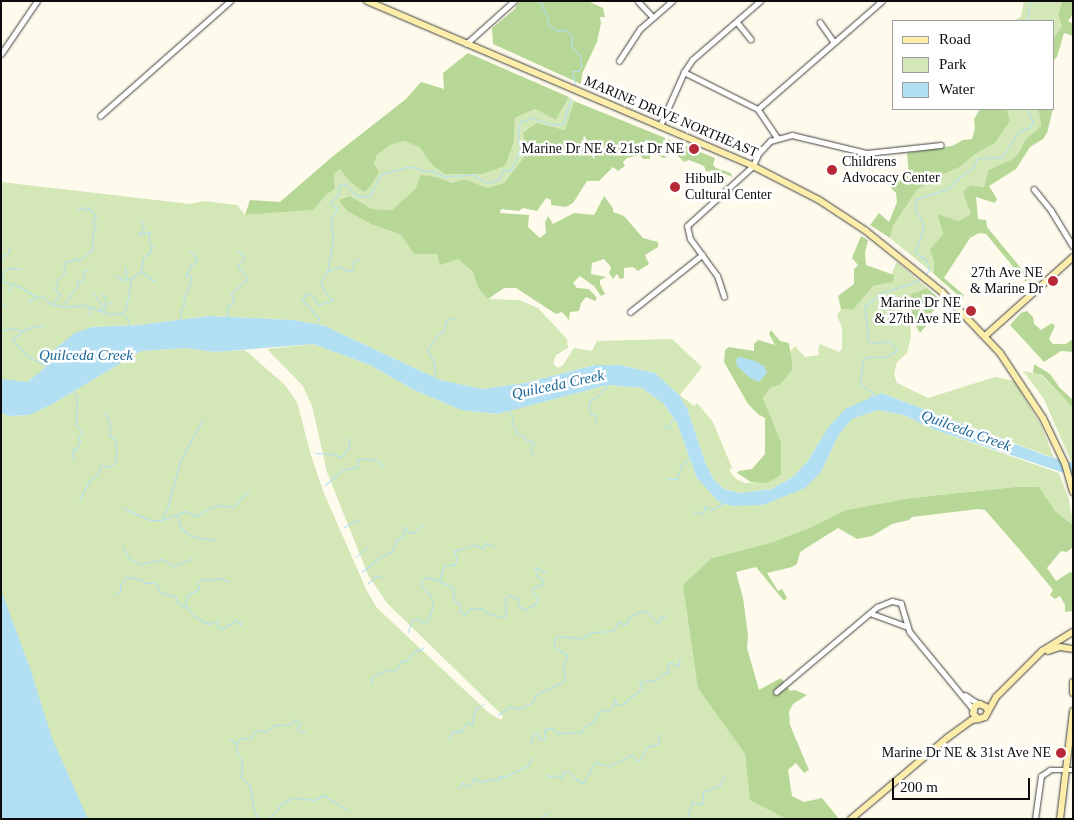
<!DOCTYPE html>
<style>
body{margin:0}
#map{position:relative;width:1074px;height:820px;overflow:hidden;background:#fefaec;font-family:Georgia,serif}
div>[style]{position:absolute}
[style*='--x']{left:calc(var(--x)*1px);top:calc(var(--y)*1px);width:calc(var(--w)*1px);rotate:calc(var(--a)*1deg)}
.green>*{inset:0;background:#d3e7b7}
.forest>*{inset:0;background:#b7d797}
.water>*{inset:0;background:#b3dff3}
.stream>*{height:1px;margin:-0.5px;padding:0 0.5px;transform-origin:0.5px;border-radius:0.5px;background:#b3dff3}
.roads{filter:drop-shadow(0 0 1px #3f3f3f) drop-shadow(0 0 1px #3f3f3f)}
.street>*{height:4.5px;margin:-2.25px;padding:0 2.25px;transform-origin:2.25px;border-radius:2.25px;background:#fff}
.secondary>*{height:6px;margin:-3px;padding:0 3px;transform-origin:3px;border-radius:3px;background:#fceeaa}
.dots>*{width:14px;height:14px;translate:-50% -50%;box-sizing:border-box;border:2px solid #fff;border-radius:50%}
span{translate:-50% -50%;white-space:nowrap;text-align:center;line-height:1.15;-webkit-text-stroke:5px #fff;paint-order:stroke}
.street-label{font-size:14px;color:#0c0c0c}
.poi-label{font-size:14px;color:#0c0c0c}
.right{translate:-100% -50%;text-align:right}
.left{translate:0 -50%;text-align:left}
.water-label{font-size:15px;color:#1b6898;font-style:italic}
.frame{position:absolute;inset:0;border:2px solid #0c0c0c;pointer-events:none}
.legend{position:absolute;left:892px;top:20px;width:162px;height:90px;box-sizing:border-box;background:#fff;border:1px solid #9e9e9e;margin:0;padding:6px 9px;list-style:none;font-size:15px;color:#0c0c0c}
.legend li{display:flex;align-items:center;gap:10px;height:25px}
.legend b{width:25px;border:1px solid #9e9e9e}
.scale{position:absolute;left:892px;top:778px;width:138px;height:22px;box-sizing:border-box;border:2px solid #0c0c0c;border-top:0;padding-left:6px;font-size:15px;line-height:18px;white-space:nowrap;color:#0c0c0c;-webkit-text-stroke:4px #fff;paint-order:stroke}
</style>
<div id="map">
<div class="green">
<div style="clip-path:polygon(1024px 1px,1062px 1px,1058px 15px,1062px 26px,1053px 38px,1053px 21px,1012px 21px,1021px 17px)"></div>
<div style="clip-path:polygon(569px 97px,574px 101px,565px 130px,537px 123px,528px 152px,504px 183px,488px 188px,464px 179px,452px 183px,440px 178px,416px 188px,392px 210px,372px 209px,350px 196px,347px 211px,371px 224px,401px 235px,414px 254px,437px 254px,458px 259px,473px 272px,478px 288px,488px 299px,519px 300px,538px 308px,567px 339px,568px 348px,556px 355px,553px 364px,558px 368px,563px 365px,574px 348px,592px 351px,597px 341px,672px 339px,702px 367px,680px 395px,694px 406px,697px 403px,713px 422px,732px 468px,729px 470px,736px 479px,745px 483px,763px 482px,781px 442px,763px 398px,770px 388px,780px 385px,793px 369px,790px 352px,795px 346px,805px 357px,819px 355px,818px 349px,820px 344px,839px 352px,842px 349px,842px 328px,837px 315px,841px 309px,853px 310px,873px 286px,892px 282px,893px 270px,897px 262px,927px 288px,911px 294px,909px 302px,911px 337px,907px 353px,897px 362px,894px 374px,897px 383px,928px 398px,995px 377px,1014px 381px,1041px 425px,1054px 458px,881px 393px,828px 428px,807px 462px,793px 477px,772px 489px,740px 493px,724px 489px,714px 480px,705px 462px,687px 408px,679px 395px,655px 373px,619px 365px,595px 365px,525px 383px,482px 389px,440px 380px,325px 326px,294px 320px,209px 316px,139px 325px,92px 327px,56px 348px,45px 368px,27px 382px,1px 389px,1px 182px,190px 204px,204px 201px,237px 205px,245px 215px,312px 210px,327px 194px,335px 189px,334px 174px,340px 169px,348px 180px,374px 164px,377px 155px,390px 145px,404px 141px,419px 147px,432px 165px,514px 142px,515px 118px,535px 109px,556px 120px)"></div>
<div style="clip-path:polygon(1007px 109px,1036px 109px,1039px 113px,1041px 126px,1026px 139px,1018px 154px,1011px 160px,988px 170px,984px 187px,970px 185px,971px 214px,958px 221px,937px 215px,943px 234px,934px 260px,934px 274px,890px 238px,893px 226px,917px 190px,939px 176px,960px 167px,974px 155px,995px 143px,1010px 121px)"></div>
<div style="clip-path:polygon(313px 344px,370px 365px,414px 390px,461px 410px,496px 414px,608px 385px,642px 388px,664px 404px,677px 423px,697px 478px,720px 503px,734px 506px,821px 472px,838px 436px,852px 419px,878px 410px,904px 415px,933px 429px,1059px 473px,1069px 500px,1073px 525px,1056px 512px,1039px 487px,1016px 487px,911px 498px,846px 510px,807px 529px,770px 543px,712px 558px,724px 724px,745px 754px,751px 800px,786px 819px,47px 819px,1px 732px,1px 413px,10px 416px,29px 415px,51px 405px,141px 351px,185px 348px,215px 352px,245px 350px,285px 385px,297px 402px,310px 452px,323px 491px,366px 589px,376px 607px,489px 713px,501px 720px,503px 716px,387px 603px,368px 575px,327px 472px,312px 406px,303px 386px,267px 349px)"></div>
<div style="clip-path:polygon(1023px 371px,1041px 375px,1073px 408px,1073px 466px,1044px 399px)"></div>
</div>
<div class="forest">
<div style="clip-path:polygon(519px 1px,588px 1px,603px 8px,605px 17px,600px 17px,601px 23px,597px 42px,582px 74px,581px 84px,493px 44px,492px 28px,515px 9px)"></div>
<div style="clip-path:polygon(1062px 1px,1073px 1px,1073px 14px,1068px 21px,1073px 24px,1073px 36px,1064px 33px,1057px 57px,1053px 61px,1053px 38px,1062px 26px,1058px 15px)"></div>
<div style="clip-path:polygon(468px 53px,569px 97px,556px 120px,535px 109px,515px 118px,514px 141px,505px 166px,482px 174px,445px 174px,432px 165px,419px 147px,404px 141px,390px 145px,377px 155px,374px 164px,379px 172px,370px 187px,364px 192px,348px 180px,340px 169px,334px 174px,335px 189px,327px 194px,313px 210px,245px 215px,250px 200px,280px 202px,332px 157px,406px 99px,421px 82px,444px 89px,443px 73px)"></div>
<div style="clip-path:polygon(574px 101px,715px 158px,713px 165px,716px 168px,731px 173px,732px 177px,723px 173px,706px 171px,704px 166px,689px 160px,684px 162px,674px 152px,665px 148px,661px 149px,660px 154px,667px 157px,663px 158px,655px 153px,650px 155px,650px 159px,643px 159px,640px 155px,627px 158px,623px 162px,625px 166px,618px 171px,613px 167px,599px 181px,587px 181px,573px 203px,566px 207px,551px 205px,551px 200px,546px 198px,537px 211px,523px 208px,519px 211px,501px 209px,500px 213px,529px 215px,528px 227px,540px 238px,546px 233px,545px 222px,548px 216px,553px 224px,574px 213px,594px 215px,604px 196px,613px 208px,613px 212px,624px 216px,643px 238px,658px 242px,658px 247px,645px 255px,649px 264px,638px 271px,633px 267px,624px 268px,624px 278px,620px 279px,617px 274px,613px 279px,609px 273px,611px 269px,610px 266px,604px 259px,592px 263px,591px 274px,606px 277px,600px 280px,600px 284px,605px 294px,601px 296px,594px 286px,580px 276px,573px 283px,577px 288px,589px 289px,597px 298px,595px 301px,586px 297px,581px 303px,579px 311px,570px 312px,569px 320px,562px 312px,556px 314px,516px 288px,504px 288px,488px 299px,478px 288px,473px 272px,458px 259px,440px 265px,437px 254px,414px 254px,401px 235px,371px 224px,347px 211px,339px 200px,350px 196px,372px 209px,392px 210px,416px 188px,421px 175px,440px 178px,452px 183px,464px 179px,488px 188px,504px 183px,528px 152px,523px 133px,537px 123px,565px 130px)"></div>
<div style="clip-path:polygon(980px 109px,1007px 109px,1010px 121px,995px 143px,974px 155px,960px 167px,939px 176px,917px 190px,893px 226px,890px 238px,870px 225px,879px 213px,889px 222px,897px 202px,896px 193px,890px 187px,909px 175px,907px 153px,952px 146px,963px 140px,972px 139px,975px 128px,974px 119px)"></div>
<div style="clip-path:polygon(1036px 109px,1053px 109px,1047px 133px,1043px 139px,1030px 147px,1016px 169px,989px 186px,997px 199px,995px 203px,976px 197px,978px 219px,986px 220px,987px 227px,1034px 284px,1030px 287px,986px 234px,979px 233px,970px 238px,944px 278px,964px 295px,962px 299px,934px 274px,934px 260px,930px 250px,943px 234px,937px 214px,958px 221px,971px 214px,963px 192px,970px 185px,984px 187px,988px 170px,1011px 160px,1018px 154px,1026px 139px,1041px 126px,1039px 113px)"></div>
<div style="clip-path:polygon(861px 236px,868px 240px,865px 253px,866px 265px,894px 275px,893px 282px,873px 286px,853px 310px,841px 309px,838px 296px,854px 284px,854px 269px,858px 265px,852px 258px)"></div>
<div style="clip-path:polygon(927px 288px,943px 302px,931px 313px,934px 316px,920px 333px,914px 323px,909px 302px,911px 294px)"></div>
<div style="clip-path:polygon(1027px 311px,1033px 317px,1034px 324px,1041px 330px,1052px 323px,1055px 326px,1049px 339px,1053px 344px,1066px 344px,1073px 339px,1073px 352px,1061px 351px,1044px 362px,1010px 325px,1021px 313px)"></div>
<div style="clip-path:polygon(771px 330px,780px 341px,789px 343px,793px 369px,780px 385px,770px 388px,763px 398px,781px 442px,781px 475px,766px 483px,751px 482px,737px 473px,739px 471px,752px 469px,765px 454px,765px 418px,759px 415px,748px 404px,724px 362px,725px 350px,729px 347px,754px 351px,754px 344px,758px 340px,775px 345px,769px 334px)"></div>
<div style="clip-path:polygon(1034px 364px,1050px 374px,1060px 388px,1073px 400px,1073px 408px,1042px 375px,1033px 373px)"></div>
<div style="clip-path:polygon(1016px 487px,1039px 487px,1056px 512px,1073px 525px,1073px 547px,1067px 552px,1061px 551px,1047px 568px,1056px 581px,1070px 572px,1073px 573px,1073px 611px,1065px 612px,1065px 605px,1060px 596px,1055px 599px,1050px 595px,1053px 590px,1020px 550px,985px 510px,978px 509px,912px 517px,909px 520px,892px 524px,872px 536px,857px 539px,838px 528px,800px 552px,797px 564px,792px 567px,767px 573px,778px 591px,782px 589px,787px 598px,784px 601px,756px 567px,736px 572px,743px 598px,748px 635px,747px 648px,759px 690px,781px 678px,790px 691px,795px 690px,807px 695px,793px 704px,789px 712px,790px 725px,809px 770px,804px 773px,796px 763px,788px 770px,792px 796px,804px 802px,822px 798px,839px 819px,786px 819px,750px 800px,745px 754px,698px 688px,683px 585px,712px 558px,770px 543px,807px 529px,846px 510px,911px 498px)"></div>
</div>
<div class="water">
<div style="clip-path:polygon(209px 316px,294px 320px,325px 326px,440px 380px,482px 389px,525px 383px,595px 365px,619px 365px,655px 373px,679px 395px,687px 408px,705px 462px,714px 480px,724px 489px,740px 493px,772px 489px,793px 477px,807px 462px,828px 428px,845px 409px,881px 393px,1047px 456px,1073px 463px,1073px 476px,933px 429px,904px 415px,878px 410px,852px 419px,838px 436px,821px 472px,805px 488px,763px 505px,734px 506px,720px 503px,697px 478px,677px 423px,664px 404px,642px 388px,608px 385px,497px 414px,461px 410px,414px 390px,370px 365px,313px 344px,215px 352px,185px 348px,141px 351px,51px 405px,29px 415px,10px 416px,1px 413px,1px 379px,27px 382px,45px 368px,56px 348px,75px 333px,92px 327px,139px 325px)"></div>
<div style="clip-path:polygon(740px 357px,755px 361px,765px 367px,767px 373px,759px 382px,750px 378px,737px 366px,736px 359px)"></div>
<div style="clip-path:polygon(1px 590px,30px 668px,52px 738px,88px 819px,1px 819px)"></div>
</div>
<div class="stream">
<div style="--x:540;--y:1;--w:17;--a:66"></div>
<div style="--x:547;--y:17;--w:8;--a:83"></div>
<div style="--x:548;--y:25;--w:12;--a:31"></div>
<div style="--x:558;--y:31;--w:8;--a:-7"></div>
<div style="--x:566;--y:30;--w:8;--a:45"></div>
<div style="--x:572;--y:36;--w:10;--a:96"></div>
<div style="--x:571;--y:46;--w:13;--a:48"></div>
<div style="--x:580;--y:56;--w:11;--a:85"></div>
<div style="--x:581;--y:67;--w:5;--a:127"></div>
<div style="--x:578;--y:71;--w:6;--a:180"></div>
<div style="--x:572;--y:71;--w:13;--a:77"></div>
<div style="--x:1027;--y:21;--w:20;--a:-81"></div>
<div style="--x:1;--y:261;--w:6;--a:-72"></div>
<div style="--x:3;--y:255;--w:5;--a:-22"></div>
<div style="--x:8;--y:253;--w:6;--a:-72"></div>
<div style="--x:125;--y:266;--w:13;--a:86"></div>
<div style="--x:20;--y:269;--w:11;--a:-175"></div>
<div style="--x:9;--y:268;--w:7;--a:153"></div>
<div style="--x:3;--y:271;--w:10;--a:101"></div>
<div style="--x:1;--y:281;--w:18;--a:16"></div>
<div style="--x:18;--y:286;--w:22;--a:30"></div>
<div style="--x:37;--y:297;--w:7;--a:0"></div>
<div style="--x:44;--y:297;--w:8;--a:50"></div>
<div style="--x:49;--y:303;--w:15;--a:16"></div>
<div style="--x:63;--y:307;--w:22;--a:-5"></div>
<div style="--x:85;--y:305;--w:25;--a:21"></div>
<div style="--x:108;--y:314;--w:14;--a:-4"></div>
<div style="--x:122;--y:313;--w:8;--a:45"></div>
<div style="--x:128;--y:319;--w:7;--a:82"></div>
<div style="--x:141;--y:271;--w:16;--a:40"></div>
<div style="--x:153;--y:281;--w:3;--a:-45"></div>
<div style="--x:328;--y:271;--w:12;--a:-24"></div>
<div style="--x:339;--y:266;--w:9;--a:32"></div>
<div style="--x:347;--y:271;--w:4;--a:0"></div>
<div style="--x:351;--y:271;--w:3;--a:-45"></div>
<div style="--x:353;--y:269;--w:8;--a:-90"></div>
<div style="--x:353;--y:261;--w:7;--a:-16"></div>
<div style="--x:115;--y:275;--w:9;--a:32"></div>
<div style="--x:123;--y:280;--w:8;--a:-7"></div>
<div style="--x:925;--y:275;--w:6;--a:-51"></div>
<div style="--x:929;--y:270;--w:9;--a:-103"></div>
<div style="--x:927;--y:261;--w:15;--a:-143"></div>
<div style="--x:915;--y:252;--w:23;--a:-70"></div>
<div style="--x:923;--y:230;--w:8;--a:-90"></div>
<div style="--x:923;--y:222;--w:14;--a:-124"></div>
<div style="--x:915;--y:210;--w:11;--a:-85"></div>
<div style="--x:916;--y:199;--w:35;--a:-18"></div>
<div style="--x:949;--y:188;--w:11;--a:-49"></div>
<div style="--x:956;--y:180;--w:21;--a:-37"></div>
<div style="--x:973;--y:167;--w:10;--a:-61"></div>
<div style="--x:978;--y:158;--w:24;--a:-2"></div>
<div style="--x:1002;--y:157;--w:30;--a:-57"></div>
<div style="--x:1018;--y:132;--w:13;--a:-23"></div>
<div style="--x:1030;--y:127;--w:7;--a:-63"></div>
<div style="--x:1033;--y:121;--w:14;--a:-120"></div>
<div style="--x:9;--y:292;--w:7;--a:-74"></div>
<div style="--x:92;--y:292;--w:16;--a:52"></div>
<div style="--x:102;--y:305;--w:7;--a:117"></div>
<div style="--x:28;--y:302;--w:9;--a:-36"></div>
<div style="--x:53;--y:303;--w:11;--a:-49"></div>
<div style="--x:60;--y:295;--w:9;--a:-126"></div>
<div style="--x:55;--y:288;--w:9;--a:-72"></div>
<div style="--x:58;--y:279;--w:11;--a:-45"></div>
<div style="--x:66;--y:271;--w:5;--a:-127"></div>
<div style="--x:63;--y:267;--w:7;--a:-63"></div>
<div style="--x:66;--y:261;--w:6;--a:0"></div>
<div style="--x:72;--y:261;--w:4;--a:-45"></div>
<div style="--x:75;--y:258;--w:4;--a:27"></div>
<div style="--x:79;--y:260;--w:16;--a:-38"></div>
<div style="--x:92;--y:250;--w:19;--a:-87"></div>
<div style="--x:93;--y:231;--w:4;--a:-45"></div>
<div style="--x:96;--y:228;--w:8;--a:-120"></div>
<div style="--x:92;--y:221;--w:6;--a:-45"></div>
<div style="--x:96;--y:217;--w:12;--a:-125"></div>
<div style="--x:89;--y:207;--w:4;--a:124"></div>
<div style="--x:87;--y:210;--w:6;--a:-149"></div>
<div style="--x:82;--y:207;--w:5;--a:143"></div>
<div style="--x:107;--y:304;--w:5;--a:-22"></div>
<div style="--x:63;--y:305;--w:25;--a:-53"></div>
<div style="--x:78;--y:285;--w:4;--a:-104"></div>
<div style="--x:77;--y:281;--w:5;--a:0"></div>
<div style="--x:82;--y:281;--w:10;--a:-79"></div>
<div style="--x:84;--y:271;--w:5;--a:-22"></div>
<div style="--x:1;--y:306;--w:5;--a:-11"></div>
<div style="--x:103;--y:312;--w:12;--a:-76"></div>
<div style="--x:106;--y:300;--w:7;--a:-117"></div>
<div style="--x:123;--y:313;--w:6;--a:-59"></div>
<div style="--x:126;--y:308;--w:29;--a:-80"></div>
<div style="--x:131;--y:279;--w:13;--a:-39"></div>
<div style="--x:141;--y:271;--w:13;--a:-81"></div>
<div style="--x:143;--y:258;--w:9;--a:-41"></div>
<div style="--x:150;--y:252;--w:6;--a:-72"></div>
<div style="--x:152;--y:246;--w:4;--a:-135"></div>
<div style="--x:149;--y:243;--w:11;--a:-90"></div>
<div style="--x:149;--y:232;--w:11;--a:170"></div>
<div style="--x:138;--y:234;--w:8;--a:-45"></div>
<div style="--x:144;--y:228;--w:9;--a:-111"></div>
<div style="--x:89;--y:315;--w:8;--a:-83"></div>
<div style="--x:227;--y:318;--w:11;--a:-90"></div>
<div style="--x:227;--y:307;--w:9;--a:-36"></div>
<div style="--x:234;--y:302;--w:9;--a:-111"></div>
<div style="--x:231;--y:294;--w:21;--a:-43"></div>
<div style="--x:246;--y:280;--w:4;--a:-90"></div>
<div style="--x:246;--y:276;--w:13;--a:-132"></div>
<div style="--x:237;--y:266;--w:10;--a:-45"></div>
<div style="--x:244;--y:259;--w:4;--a:-104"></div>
<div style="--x:243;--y:255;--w:7;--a:-146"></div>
<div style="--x:180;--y:322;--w:13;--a:-86"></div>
<div style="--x:181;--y:309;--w:5;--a:-53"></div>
<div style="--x:184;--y:305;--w:5;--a:-101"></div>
<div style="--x:183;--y:300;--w:21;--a:-67"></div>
<div style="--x:191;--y:281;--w:4;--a:-90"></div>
<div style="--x:191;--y:277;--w:5;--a:-169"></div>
<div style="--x:186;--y:276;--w:11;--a:-68"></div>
<div style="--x:190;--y:266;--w:9;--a:-41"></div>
<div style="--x:197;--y:260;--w:12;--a:-125"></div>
<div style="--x:44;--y:325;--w:17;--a:170"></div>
<div style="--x:27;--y:328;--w:19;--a:141"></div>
<div style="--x:12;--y:340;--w:22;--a:47"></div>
<div style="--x:27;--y:356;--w:22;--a:27"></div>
<div style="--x:316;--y:326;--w:8;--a:-67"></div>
<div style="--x:319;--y:319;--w:26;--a:-130"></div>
<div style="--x:302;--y:299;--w:8;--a:-50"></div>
<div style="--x:307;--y:293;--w:7;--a:27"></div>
<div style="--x:313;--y:296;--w:10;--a:61"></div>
<div style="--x:318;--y:305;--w:16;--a:-18"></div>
<div style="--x:333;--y:300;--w:13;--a:-135"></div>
<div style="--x:324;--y:291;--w:10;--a:-107"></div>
<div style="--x:321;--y:281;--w:12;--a:-59"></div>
<div style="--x:327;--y:271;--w:33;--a:-79"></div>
<div style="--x:333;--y:239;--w:20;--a:-96"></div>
<div style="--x:331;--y:219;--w:13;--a:-61"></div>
<div style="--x:337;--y:208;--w:9;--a:-144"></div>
<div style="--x:330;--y:203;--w:11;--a:-45"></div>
<div style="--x:338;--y:195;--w:10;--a:-84"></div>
<div style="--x:339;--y:185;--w:6;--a:-9"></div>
<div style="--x:345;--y:184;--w:16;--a:45"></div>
<div style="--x:356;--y:195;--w:13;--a:9"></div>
<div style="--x:369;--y:197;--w:26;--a:-62"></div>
<div style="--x:381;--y:174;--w:27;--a:-15"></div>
<div style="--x:407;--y:167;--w:12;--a:5"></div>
<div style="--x:419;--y:168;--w:4;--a:45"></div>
<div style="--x:422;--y:171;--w:10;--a:0"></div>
<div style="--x:432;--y:171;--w:12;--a:24"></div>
<div style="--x:443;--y:176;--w:31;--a:-2"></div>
<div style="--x:474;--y:175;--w:15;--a:32"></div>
<div style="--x:487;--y:183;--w:13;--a:-18"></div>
<div style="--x:499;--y:179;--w:10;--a:-66"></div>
<div style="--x:503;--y:170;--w:7;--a:8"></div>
<div style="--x:510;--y:171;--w:9;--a:-63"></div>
<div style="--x:514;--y:163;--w:15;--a:-67"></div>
<div style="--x:520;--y:149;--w:15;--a:-98"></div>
<div style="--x:518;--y:134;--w:13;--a:-81"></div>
<div style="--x:520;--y:121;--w:7;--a:-8"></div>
<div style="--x:527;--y:120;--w:4;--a:-56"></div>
<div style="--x:529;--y:117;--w:19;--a:18"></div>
<div style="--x:547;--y:123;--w:15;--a:8"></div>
<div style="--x:562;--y:125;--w:28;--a:-71"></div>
<div style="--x:1;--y:331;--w:9;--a:-18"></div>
<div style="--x:10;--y:328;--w:12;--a:14"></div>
<div style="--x:435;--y:377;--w:15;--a:-94"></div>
<div style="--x:434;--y:362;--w:14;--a:-120"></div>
<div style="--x:427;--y:350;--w:19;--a:-55"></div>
<div style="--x:438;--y:334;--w:7;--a:-27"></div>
<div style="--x:444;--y:331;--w:11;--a:-80"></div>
<div style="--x:446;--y:320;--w:8;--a:-14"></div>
<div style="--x:72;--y:391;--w:7;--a:45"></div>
<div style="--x:77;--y:396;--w:29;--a:92"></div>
<div style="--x:76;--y:425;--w:10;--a:53"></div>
<div style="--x:82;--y:433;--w:6;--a:135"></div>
<div style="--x:78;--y:437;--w:4;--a:63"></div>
<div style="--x:80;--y:441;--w:9;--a:111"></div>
<div style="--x:77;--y:449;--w:4;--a:180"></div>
<div style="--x:73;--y:449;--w:6;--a:99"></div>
<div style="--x:72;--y:455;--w:6;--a:59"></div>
<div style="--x:869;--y:398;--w:6;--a:-51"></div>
<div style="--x:873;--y:393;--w:16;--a:-145"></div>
<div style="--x:860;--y:384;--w:25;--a:-83"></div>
<div style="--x:863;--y:359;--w:4;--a:-27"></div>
<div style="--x:867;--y:357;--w:19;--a:0"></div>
<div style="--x:886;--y:357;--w:13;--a:-32"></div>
<div style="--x:897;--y:350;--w:12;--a:-132"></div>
<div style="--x:889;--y:341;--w:15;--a:172"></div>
<div style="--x:874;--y:343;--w:6;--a:-162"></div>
<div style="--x:868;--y:341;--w:35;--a:-95"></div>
<div style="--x:865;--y:306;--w:23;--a:-38"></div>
<div style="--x:883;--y:292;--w:31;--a:-17"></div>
<div style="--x:913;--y:283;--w:7;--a:-34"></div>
<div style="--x:509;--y:411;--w:7;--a:56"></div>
<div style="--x:513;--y:417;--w:7;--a:106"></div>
<div style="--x:511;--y:424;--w:7;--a:45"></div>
<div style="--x:516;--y:429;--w:4;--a:104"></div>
<div style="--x:515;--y:433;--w:7;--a:16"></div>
<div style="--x:522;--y:435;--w:8;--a:50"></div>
<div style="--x:527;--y:441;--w:6;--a:0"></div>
<div style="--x:533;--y:441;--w:3;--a:72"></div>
<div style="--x:534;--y:444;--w:6;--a:135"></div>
<div style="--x:530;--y:448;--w:7;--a:63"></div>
<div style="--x:595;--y:423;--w:8;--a:-83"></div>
<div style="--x:596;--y:415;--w:6;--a:-162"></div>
<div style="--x:590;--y:413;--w:7;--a:-106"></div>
<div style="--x:588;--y:406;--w:8;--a:-67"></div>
<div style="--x:591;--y:399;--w:6;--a:-18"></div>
<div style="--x:597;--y:397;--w:9;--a:-54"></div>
<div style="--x:602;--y:390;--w:5;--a:-22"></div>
<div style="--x:607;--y:388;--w:3;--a:-108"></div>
<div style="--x:664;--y:426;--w:5;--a:22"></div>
<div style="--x:669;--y:428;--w:7;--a:-74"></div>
<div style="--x:671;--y:421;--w:4;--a:-27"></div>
<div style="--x:315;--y:453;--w:18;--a:3"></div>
<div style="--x:333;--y:454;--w:9;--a:21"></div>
<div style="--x:341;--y:457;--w:13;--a:-51"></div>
<div style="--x:349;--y:447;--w:10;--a:-90"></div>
<div style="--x:667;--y:479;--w:10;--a:0"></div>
<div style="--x:677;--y:479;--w:15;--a:-74"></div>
<div style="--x:681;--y:465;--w:13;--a:-39"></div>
<div style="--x:325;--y:485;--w:23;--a:-41"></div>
<div style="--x:342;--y:470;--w:16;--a:-11"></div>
<div style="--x:358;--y:467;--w:8;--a:-97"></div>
<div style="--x:357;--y:459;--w:15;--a:0"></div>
<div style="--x:372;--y:459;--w:6;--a:18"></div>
<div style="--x:378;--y:461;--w:8;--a:50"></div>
<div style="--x:79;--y:500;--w:21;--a:-62"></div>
<div style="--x:89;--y:481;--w:11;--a:-38"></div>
<div style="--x:98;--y:474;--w:9;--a:-72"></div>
<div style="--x:101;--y:465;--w:8;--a:14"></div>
<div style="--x:109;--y:467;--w:9;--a:-36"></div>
<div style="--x:116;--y:462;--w:21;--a:-90"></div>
<div style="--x:116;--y:441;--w:9;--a:-139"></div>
<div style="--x:109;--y:435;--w:11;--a:-85"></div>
<div style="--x:110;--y:424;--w:13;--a:-113"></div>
<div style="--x:123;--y:508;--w:30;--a:24"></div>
<div style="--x:150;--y:520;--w:12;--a:0"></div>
<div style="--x:162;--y:520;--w:25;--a:-21"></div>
<div style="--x:185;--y:511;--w:13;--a:23"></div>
<div style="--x:197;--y:516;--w:11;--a:-34"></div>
<div style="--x:206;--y:510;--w:14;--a:-21"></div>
<div style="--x:219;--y:505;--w:14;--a:8"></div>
<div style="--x:233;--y:507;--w:18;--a:-47"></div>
<div style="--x:245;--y:494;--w:6;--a:-18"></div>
<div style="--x:692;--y:514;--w:4;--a:-45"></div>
<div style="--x:695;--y:511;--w:9;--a:21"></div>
<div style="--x:703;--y:514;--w:8;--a:-76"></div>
<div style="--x:705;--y:506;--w:7;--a:34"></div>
<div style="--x:711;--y:510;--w:13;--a:-29"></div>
<div style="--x:177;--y:516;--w:13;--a:72"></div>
<div style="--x:181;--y:528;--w:13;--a:39"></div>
<div style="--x:191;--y:536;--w:25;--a:11"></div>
<div style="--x:161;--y:519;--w:12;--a:-59"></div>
<div style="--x:167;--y:509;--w:50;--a:-74.8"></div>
<div style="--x:180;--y:461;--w:48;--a:-61.3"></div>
<div style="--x:344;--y:527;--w:16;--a:-27"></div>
<div style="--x:122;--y:546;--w:15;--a:58"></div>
<div style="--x:130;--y:559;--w:12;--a:24"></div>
<div style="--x:141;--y:564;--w:22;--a:-13"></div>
<div style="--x:162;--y:559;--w:13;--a:32"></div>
<div style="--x:173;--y:566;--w:17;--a:-21"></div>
<div style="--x:189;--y:560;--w:5;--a:-53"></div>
<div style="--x:356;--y:557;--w:15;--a:-42"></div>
<div style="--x:362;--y:572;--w:23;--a:-40"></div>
<div style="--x:380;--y:557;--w:13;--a:-23"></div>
<div style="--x:392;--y:552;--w:12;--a:-70"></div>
<div style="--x:396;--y:541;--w:9;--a:-41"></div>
<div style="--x:403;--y:535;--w:7;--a:-82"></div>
<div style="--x:404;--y:528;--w:2;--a:-27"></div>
<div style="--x:406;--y:527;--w:6;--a:72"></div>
<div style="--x:408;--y:533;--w:7;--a:-8"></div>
<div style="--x:415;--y:532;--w:11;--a:-45"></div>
<div style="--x:439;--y:581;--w:16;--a:27"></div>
<div style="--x:453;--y:588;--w:13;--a:86"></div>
<div style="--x:454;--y:601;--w:7;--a:27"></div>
<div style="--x:460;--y:604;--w:7;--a:90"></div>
<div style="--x:460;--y:611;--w:6;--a:39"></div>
<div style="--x:465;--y:615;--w:7;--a:-56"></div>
<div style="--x:469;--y:609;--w:12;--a:-5"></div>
<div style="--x:481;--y:608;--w:8;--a:40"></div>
<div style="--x:487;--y:613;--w:16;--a:15"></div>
<div style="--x:502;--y:617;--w:4;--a:-27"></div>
<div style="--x:506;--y:615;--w:16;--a:-94"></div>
<div style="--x:505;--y:599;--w:6;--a:-45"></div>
<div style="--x:509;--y:595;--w:10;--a:24"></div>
<div style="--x:518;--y:599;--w:6;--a:90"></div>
<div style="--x:518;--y:605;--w:8;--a:40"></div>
<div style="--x:524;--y:610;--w:13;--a:-29"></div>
<div style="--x:535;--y:604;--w:6;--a:-59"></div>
<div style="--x:538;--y:599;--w:10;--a:-127"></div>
<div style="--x:532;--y:591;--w:4;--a:-76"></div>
<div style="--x:533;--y:587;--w:9;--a:-13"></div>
<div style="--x:542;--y:585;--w:5;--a:-79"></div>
<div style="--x:543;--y:580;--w:7;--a:-146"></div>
<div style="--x:537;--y:576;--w:6;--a:-108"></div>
<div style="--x:535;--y:570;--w:3;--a:-72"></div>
<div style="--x:536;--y:567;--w:12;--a:31"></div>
<div style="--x:368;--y:583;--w:11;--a:-41"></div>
<div style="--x:376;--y:576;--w:6;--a:9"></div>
<div style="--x:115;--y:595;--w:6;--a:-39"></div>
<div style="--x:120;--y:591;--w:5;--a:-90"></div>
<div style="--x:120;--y:586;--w:11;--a:-56"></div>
<div style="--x:126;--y:577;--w:14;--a:8"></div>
<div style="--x:140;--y:579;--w:6;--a:39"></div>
<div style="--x:145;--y:583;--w:10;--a:0"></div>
<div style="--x:155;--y:583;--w:12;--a:59"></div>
<div style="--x:161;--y:593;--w:14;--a:12"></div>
<div style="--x:175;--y:596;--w:9;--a:63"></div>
<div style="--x:179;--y:604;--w:10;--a:24"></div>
<div style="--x:188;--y:608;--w:10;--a:53"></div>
<div style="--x:194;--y:616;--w:17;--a:28"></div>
<div style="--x:209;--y:624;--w:9;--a:-27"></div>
<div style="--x:217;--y:620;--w:7;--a:82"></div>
<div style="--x:218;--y:627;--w:4;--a:27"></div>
<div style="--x:222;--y:629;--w:17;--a:-33"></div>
<div style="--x:236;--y:620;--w:6;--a:51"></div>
<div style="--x:240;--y:625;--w:5;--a:-53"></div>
<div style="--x:187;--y:606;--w:5;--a:-112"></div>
<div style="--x:185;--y:601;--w:7;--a:-63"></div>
<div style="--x:188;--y:595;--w:13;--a:-29"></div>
<div style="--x:199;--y:589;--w:6;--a:-108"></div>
<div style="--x:197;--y:583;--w:6;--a:-45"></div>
<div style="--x:201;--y:579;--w:6;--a:18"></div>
<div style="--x:207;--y:581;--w:13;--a:-13"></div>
<div style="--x:220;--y:578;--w:10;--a:24"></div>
<div style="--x:408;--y:632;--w:11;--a:-75"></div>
<div style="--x:411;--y:621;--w:7;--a:-27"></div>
<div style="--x:417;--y:618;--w:5;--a:53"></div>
<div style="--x:420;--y:622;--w:7;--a:-8"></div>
<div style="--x:427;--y:621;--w:15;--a:-67"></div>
<div style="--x:433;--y:607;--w:11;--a:-100"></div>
<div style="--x:431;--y:596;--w:14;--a:-135"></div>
<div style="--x:421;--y:586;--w:5;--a:-79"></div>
<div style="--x:422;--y:581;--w:6;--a:-45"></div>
<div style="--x:426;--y:577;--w:14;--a:17"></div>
<div style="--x:439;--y:581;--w:17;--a:-73"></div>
<div style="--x:444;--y:565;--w:10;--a:0"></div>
<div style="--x:454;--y:565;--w:7;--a:-63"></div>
<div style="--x:457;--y:559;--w:9;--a:-111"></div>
<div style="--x:454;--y:551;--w:21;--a:-17"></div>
<div style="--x:474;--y:545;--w:9;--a:21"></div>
<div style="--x:482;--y:548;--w:6;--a:-51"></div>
<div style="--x:486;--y:543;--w:9;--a:27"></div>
<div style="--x:371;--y:684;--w:6;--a:-90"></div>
<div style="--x:371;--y:678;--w:7;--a:-34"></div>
<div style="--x:377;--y:674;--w:10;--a:-24"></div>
<div style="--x:386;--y:670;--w:10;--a:0"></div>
<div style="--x:396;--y:670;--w:12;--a:-59"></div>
<div style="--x:402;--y:660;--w:4;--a:14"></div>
<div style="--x:406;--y:661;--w:16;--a:-47"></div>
<div style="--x:417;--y:649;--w:3;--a:45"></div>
<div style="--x:419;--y:651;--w:6;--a:-39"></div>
<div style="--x:498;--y:715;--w:15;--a:-37"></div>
<div style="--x:510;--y:706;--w:9;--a:21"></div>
<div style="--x:518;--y:709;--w:15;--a:-23"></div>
<div style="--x:532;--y:703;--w:9;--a:-69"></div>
<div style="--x:535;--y:695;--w:32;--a:-26"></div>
<div style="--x:564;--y:681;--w:10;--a:-84"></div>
<div style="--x:565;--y:671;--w:5;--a:-112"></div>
<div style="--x:563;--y:666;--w:12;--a:-70"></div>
<div style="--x:567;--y:655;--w:15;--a:-148"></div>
<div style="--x:554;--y:647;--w:8;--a:-90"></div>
<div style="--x:554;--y:639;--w:4;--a:-45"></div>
<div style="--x:557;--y:636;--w:25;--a:5"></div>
<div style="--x:582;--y:638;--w:13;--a:-29"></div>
<div style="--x:593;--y:632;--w:20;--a:-3"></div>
<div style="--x:613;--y:631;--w:11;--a:-56"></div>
<div style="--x:619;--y:622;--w:7;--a:27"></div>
<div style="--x:625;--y:625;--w:10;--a:-61"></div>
<div style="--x:630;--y:616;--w:16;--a:-22"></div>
<div style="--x:645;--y:610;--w:18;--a:45"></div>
<div style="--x:658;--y:623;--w:7;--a:-63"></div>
<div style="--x:661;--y:617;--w:6;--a:-18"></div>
<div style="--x:230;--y:739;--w:7;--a:34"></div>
<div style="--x:236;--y:743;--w:10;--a:84"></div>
<div style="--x:237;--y:753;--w:9;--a:54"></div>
<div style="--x:242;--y:760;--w:17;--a:93"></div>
<div style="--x:241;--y:777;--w:13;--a:45"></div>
<div style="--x:250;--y:786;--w:25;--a:81"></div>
<div style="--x:254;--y:811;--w:9;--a:58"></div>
<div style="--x:448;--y:739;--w:9;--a:-58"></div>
<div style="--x:453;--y:731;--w:3;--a:18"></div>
<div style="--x:456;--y:732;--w:4;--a:-34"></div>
<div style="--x:459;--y:730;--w:3;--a:45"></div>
<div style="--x:461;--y:732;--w:12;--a:-59"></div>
<div style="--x:467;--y:722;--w:6;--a:31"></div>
<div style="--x:472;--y:725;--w:16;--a:-79"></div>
<div style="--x:475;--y:709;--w:10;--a:-29"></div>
<div style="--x:236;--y:743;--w:8;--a:-40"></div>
<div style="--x:242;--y:738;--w:9;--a:0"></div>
<div style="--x:251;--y:738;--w:7;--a:-63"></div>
<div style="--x:254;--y:732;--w:5;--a:-22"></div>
<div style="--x:259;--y:730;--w:6;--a:18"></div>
<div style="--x:265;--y:732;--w:11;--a:-38"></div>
<div style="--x:274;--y:725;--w:16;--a:0"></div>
<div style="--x:290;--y:725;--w:8;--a:-50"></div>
<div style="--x:295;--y:719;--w:7;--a:45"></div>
<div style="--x:300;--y:724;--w:5;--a:127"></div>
<div style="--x:297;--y:728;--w:5;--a:53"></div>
<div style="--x:300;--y:732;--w:5;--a:0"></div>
<div style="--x:529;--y:743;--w:4;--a:-45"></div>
<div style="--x:532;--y:740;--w:5;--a:-90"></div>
<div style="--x:532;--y:735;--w:4;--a:-45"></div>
<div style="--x:535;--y:732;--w:2;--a:0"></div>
<div style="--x:537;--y:732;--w:7;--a:74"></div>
<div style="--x:539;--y:739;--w:6;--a:0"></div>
<div style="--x:545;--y:739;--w:8;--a:-97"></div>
<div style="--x:544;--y:731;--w:5;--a:-37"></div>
<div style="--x:548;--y:728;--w:4;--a:0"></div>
<div style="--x:552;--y:728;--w:6;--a:51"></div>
<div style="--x:556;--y:733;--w:25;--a:-2"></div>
<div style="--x:581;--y:732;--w:7;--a:-56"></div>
<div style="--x:585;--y:726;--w:10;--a:-24"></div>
<div style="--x:594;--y:722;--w:7;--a:-74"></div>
<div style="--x:596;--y:715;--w:9;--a:-41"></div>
<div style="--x:603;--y:709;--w:5;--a:22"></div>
<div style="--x:608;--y:711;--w:7;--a:-45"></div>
<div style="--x:613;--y:706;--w:7;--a:-82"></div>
<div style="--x:614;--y:699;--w:7;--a:56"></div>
<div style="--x:618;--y:705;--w:5;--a:-11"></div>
<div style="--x:623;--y:704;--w:25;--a:-40"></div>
<div style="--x:642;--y:688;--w:7;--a:-117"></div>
<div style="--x:639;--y:682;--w:17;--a:-7"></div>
<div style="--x:656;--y:680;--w:8;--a:-45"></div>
<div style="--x:662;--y:674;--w:7;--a:-16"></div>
<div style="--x:669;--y:672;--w:4;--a:-117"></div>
<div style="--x:667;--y:668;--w:7;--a:-63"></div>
<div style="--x:670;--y:662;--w:9;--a:27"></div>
<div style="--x:678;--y:666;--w:8;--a:-76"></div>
<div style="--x:546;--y:775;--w:8;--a:14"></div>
<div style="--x:554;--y:777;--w:4;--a:-27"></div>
<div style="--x:558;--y:775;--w:6;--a:45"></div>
<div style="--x:562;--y:779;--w:6;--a:-90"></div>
<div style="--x:562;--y:773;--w:7;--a:-16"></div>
<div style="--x:569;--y:771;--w:11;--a:49"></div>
<div style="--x:576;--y:779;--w:8;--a:30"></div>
<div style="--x:583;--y:783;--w:24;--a:-60"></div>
<div style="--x:595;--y:762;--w:15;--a:16"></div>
<div style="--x:609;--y:766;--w:25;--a:-26"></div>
<div style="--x:632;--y:755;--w:6;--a:51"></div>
<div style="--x:636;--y:760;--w:4;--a:0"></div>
<div style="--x:640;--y:760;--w:15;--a:-62"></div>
<div style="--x:647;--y:747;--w:11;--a:-15"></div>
<div style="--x:658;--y:744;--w:10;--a:-84"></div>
<div style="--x:458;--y:788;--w:5;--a:-37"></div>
<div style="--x:462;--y:785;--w:3;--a:-90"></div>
<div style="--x:462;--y:782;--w:6;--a:45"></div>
<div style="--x:466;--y:786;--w:5;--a:-11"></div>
<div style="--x:471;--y:785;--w:8;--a:-67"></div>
<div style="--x:474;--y:778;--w:9;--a:27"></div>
<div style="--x:482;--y:782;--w:8;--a:-23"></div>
<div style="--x:489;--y:779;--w:9;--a:13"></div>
<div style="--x:498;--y:781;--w:5;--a:-79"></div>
<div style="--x:499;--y:776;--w:5;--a:11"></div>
<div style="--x:504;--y:777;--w:25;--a:-26"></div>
<div style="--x:527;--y:766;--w:9;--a:-58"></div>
<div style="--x:269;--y:819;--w:19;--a:-51"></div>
<div style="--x:281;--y:804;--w:13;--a:-29"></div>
<div style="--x:292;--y:798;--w:23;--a:5"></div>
<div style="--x:315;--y:800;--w:9;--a:-32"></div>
<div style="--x:323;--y:795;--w:31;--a:32"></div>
<div style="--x:542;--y:819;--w:5;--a:-68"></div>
<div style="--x:544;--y:814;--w:6;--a:-18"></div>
<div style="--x:684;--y:819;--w:3;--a:0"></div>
<div style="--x:687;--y:819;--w:18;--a:-74"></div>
<div style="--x:692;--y:802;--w:10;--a:11"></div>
<div style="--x:702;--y:804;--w:12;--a:-85"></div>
<div style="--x:703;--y:792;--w:18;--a:-22"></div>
<div style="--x:720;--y:785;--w:10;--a:-66"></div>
</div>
<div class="roads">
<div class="street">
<div style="--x:638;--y:1;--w:22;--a:47"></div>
<div style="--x:737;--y:22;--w:22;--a:51"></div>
<div style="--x:820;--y:22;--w:24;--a:55"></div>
<div style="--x:466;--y:44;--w:64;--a:-41.9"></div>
<div style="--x:1;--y:54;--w:64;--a:-55.8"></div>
<div style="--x:619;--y:61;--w:38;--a:-57"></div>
<div style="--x:640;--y:29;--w:43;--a:-41.2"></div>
<div style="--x:684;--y:72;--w:83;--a:26.6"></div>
<div style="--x:758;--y:109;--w:34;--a:56"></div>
<div style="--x:758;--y:109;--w:164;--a:-41.1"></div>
<div style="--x:100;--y:116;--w:174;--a:-41.5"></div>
<div style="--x:660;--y:126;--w:59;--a:-66"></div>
<div style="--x:684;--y:72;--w:14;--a:-56"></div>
<div style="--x:692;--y:60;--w:90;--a:-40.9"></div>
<div style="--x:1034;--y:189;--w:27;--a:51"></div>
<div style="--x:1051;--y:210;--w:42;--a:58.6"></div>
<div style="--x:724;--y:297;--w:22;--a:-108"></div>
<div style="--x:717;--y:276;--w:46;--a:-126.1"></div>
<div style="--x:690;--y:239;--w:13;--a:-103"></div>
<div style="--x:687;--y:226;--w:89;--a:-42.3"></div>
<div style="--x:753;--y:166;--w:13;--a:-67"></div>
<div style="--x:758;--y:154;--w:18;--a:-47"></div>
<div style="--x:770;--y:141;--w:23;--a:-15"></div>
<div style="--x:792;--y:135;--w:77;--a:13.5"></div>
<div style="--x:867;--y:153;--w:74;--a:-6.2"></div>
<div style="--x:630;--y:312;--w:92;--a:-38.4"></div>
<div style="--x:870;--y:613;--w:40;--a:20.2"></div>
<div style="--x:776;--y:692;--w:132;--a:-40.1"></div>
<div style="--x:877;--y:607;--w:16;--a:-22"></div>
<div style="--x:892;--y:601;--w:9;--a:13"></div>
<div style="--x:901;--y:603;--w:30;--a:73"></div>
<div style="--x:910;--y:632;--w:101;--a:50.6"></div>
<div style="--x:965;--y:695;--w:17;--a:33"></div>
<div style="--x:1035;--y:819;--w:43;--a:-82.1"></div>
<div style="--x:1041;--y:776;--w:11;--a:-34"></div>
<div style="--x:1050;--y:770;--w:23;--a:0"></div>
</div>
<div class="secondary">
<div style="--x:367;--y:1;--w:420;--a:23.1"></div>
<div style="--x:753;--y:166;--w:74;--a:27.3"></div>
<div style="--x:819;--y:200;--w:56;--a:33.4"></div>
<div style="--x:866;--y:231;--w:97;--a:38.8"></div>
<div style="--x:942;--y:292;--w:84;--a:46.4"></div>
<div style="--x:1000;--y:353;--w:78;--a:56.5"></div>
<div style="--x:1043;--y:418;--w:51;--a:64.4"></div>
<div style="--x:1065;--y:464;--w:29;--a:74"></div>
<div style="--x:985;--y:336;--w:118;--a:-41.9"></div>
<div style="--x:1048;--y:651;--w:13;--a:-18"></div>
<div style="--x:1060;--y:647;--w:12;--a:9"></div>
<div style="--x:1073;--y:682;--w:11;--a:90"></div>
<div style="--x:988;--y:711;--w:4;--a:-117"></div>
<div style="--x:986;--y:707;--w:7;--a:-153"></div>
<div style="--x:980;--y:704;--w:5;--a:158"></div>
<div style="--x:975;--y:706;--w:7;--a:106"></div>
<div style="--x:973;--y:713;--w:8;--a:50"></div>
<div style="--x:978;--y:719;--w:7;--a:-16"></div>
<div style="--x:985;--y:717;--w:23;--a:-61"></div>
<div style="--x:996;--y:697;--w:65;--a:-45"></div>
<div style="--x:1042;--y:651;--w:36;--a:-32"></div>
<div style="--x:851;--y:819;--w:126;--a:-40.2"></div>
<div style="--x:947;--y:738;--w:31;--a:-36"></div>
<div style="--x:972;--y:720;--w:6;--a:-9"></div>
<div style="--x:1060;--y:819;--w:109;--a:-83.1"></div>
</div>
</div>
<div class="dots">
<div style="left:694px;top:149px;background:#b62a38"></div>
<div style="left:832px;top:170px;background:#b62a38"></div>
<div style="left:675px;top:187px;background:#b62a38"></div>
<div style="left:1053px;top:281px;background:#b62a38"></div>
<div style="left:971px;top:311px;background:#b62a38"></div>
<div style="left:1061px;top:753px;background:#b62a38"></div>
</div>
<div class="street-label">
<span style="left:671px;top:117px;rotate:23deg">MARINE DRIVE NORTHEAST</span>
</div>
<div class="poi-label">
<span class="right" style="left:684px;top:149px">Marine Dr NE &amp; 21st Dr NE</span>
<span class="left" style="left:842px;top:170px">Childrens<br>Advocacy Center</span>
<span class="left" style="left:685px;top:187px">Hibulb<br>Cultural Center</span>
<span class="right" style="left:1043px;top:281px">27th Ave NE<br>&amp; Marine Dr</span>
<span class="right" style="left:961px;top:311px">Marine Dr NE<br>&amp; 27th Ave NE</span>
<span class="right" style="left:1051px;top:753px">Marine Dr NE &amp; 31st Ave NE</span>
</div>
<div class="water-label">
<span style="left:86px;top:356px">Quilceda Creek</span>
<span style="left:558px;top:385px;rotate:-12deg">Quilceda Creek</span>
<span style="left:966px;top:431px;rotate:20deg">Quilceda Creek</span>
</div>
<div class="frame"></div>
<ul class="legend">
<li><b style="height:6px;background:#fceeaa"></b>Road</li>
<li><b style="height:14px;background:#d3e7b7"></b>Park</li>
<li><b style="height:14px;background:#b3dff3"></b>Water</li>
</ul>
<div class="scale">200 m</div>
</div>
